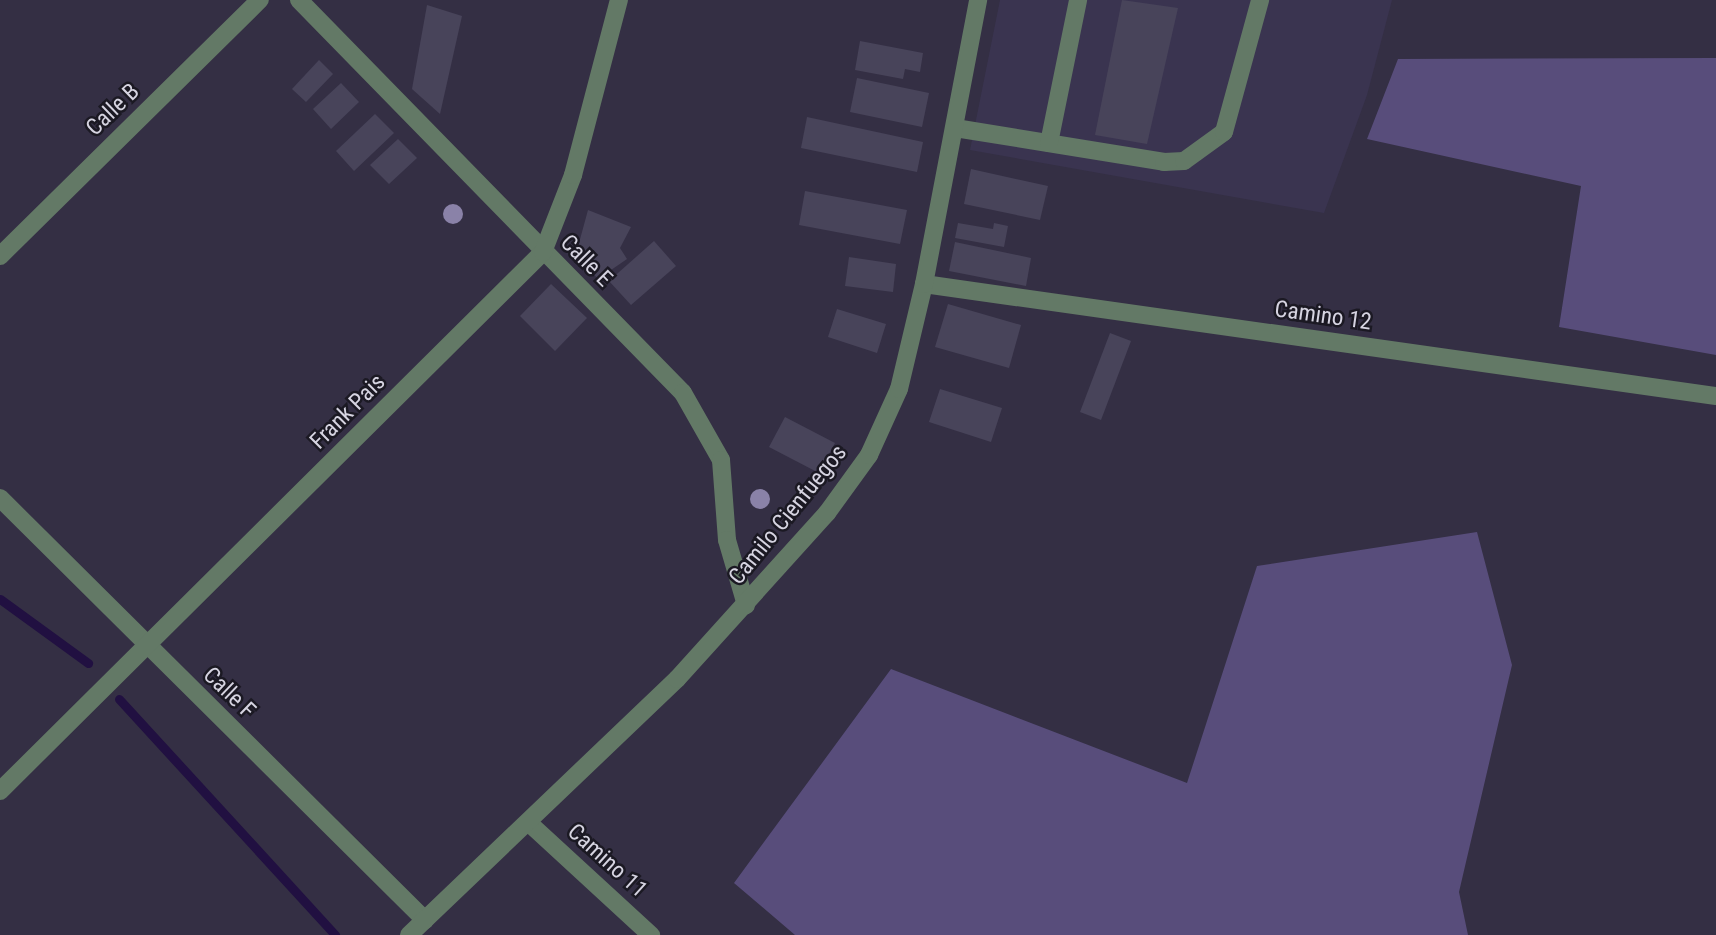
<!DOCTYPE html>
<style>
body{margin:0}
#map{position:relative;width:1716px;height:935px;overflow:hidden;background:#342f44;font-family:"Roboto Condensed",sans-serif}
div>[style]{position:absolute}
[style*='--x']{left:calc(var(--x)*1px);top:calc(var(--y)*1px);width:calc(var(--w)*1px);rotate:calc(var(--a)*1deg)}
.built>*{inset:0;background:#3a3450}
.green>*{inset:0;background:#584d7b}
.stream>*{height:9px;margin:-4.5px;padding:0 4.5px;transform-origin:4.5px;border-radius:4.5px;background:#211041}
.building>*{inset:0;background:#48445a}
.minor>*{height:18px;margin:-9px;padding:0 9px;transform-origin:9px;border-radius:9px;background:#637966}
.trees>*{width:20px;height:20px;margin:-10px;border-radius:50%;background:#8a82a8}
span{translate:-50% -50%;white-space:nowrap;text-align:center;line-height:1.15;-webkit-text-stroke:5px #1b1923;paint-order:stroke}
.street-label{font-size:23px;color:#d6d4e1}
</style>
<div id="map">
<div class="built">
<div style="clip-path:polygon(1000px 0,1392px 0,1367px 95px,1324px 213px,970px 150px)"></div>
</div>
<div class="green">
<div style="clip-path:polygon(1716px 58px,1716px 355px,1559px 327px,1581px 186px,1367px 139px,1398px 59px)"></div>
<div style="clip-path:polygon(1477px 532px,1512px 665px,1459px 892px,1468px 935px,795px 935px,734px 883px,891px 669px,1187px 783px,1257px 566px)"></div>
</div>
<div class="stream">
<div style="--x:0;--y:599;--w:109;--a:36"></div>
<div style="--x:119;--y:699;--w:320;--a:47.5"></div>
</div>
<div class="building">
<div style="clip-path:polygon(1122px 0,1178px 8px,1147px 144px,1095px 135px)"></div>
<div style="clip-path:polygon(427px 5px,462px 16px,440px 114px,412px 89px)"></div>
<div style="clip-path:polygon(860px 41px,923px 53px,920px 72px,905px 69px,903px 79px,855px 70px)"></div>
<div style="clip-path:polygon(319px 60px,333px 74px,306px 102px,292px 89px)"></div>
<div style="clip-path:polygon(857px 78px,929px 93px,922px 127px,850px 112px)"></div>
<div style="clip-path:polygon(341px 83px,359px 102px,331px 129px,313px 109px)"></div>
<div style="clip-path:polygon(375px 114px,394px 133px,354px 171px,336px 151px)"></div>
<div style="clip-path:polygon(807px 117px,923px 142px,917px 172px,801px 148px)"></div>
<div style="clip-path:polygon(398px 139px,417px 158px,389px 184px,370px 165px)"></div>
<div style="clip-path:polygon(971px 169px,1048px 186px,1040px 220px,964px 204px)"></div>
<div style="clip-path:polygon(805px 191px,907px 210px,900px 244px,799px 225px)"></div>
<div style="clip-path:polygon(588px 210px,631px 227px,620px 248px,627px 259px,598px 279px,576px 254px)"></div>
<div style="clip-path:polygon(958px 223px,993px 229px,994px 223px,1008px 226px,1004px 247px,955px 238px)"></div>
<div style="clip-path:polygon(654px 241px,676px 266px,631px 305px,609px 281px)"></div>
<div style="clip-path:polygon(955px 242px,1031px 258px,1026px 286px,949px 271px)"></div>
<div style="clip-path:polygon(849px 257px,896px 264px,893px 292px,845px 286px)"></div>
<div style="clip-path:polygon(551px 284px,587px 318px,555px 351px,520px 316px)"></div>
<div style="clip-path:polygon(948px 304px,1021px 325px,1009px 368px,935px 347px)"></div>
<div style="clip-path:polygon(837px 309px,886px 324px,877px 353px,828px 337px)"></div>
<div style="clip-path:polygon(1110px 333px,1131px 341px,1101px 420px,1080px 412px)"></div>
<div style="clip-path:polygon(940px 389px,1002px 408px,991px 442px,929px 422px)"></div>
<div style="clip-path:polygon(785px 417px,835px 443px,819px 473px,769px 447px)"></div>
</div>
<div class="minor">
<div style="--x:299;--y:0;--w:549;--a:45.66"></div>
<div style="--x:683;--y:393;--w:77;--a:60.4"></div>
<div style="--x:721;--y:460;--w:80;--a:85.7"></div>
<div style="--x:727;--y:540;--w:68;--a:73.7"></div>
<div style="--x:955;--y:128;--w:212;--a:9.2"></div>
<div style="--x:1164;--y:162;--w:20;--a:-3"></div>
<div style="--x:1184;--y:161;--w:49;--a:-35.9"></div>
<div style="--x:1224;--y:132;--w:137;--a:-74.7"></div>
<div style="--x:1049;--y:143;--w:146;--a:-78.5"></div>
<div style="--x:0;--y:256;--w:365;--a:-44.6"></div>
<div style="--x:924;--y:284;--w:800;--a:8.05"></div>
<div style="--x:0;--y:498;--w:599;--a:44.8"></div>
<div style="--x:0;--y:791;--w:765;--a:-44.79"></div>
<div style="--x:543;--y:252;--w:83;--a:-68.7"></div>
<div style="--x:573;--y:175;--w:181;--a:-75.3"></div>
<div style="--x:529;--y:823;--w:166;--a:42.6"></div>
<div style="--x:409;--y:935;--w:371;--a:-43.7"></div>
<div style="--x:677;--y:679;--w:224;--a:-47.9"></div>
<div style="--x:827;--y:513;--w:72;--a:-54.1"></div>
<div style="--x:869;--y:455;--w:72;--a:-65.6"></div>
<div style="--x:899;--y:389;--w:108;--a:-76.6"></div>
<div style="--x:924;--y:284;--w:289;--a:-79.2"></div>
</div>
<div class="trees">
<div style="left:453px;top:214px"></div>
<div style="left:760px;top:499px"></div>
</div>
<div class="street-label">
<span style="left:113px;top:110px;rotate:-44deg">Calle B</span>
<span style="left:586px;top:261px;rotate:45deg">Calle E</span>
<span style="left:1323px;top:316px;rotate:8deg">Camino 12</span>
<span style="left:348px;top:412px;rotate:-45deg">Frank Pais</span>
<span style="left:788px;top:515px;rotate:-51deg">Camilo Cienfuegos</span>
<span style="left:229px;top:693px;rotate:44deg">Calle F</span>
<span style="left:607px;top:861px;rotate:42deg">Camino 11</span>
</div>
</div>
